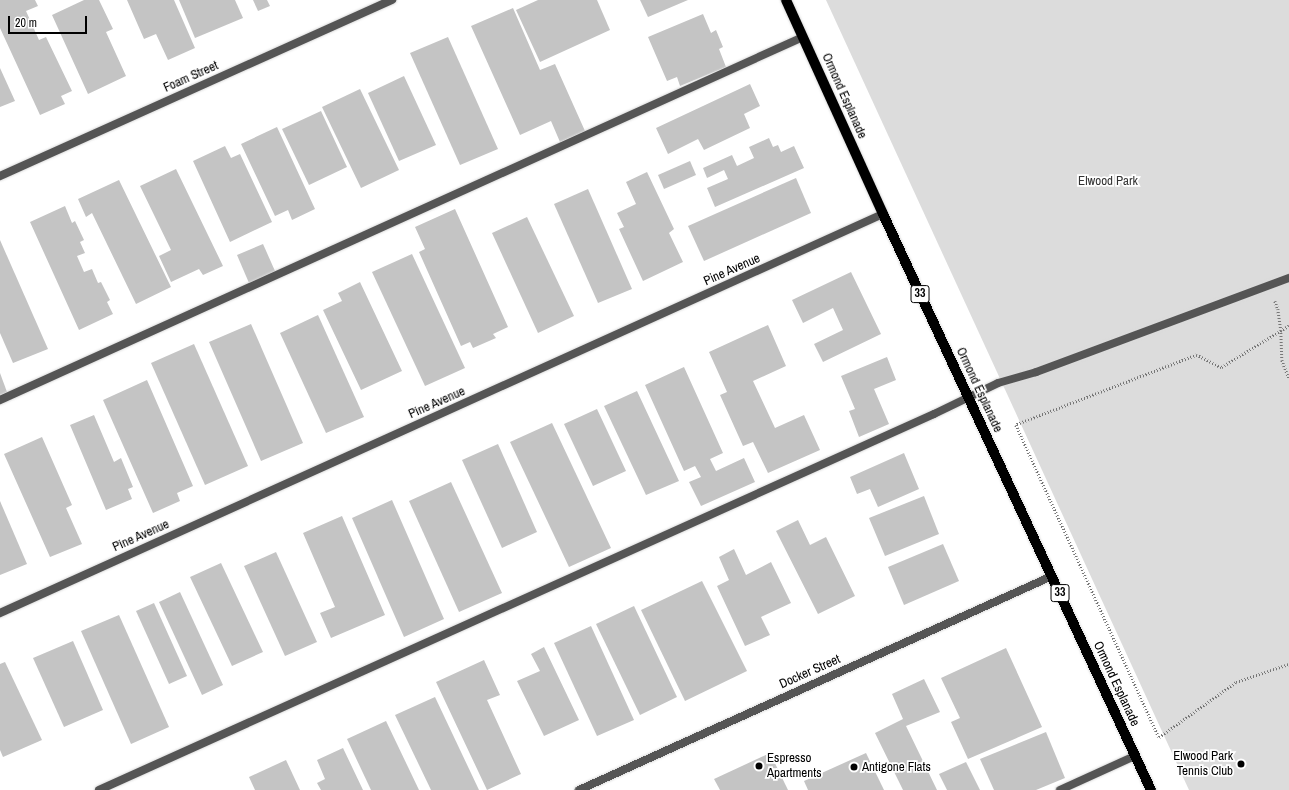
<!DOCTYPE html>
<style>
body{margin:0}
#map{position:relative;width:1289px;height:790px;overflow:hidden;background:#fff;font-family:"Archivo Narrow",sans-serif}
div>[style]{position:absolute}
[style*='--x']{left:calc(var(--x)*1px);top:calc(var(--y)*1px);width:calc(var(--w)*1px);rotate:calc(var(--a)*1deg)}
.green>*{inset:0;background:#dcdcdc}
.building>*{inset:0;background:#c4c4c4}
.path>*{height:2.5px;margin-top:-1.25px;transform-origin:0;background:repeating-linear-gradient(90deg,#777 0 1px,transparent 0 3px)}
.roads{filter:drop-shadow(0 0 1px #dbdbdb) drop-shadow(0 0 1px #dbdbdb)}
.lane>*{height:8px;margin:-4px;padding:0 4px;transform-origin:4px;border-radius:4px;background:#555}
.street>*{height:8px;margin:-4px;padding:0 4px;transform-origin:4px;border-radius:4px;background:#555}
.primary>*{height:10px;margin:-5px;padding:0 5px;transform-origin:5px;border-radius:5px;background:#000}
.dots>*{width:11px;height:11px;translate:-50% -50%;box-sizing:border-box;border:2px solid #fff;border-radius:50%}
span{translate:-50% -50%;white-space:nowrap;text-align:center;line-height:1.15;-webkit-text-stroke:3.5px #fff;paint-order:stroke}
.shield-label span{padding:1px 3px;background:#fff;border:1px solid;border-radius:3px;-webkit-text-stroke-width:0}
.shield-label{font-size:12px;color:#000;font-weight:700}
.street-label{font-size:13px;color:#000}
.park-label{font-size:13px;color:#333}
.poi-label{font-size:13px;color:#000}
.right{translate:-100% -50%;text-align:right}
.left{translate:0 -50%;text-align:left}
.scale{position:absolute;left:8px;top:16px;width:79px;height:18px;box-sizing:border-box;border:2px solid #000;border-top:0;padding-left:5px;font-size:12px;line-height:14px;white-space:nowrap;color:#000;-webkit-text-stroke:3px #fff;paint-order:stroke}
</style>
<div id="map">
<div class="green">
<div style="clip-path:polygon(826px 0,1289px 0,1289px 790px,1189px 790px)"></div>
</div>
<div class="building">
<div style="clip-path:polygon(0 0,35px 0,38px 6px,26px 11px,39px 40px,46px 37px,72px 91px,61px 96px,65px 104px,40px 115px,0 28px)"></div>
<div style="clip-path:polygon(84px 0,99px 0,113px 29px,106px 32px,126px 76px,88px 94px,52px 15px)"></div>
<div style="clip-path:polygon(127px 0,174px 0,195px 48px,168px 60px,156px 34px,144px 39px)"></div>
<div style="clip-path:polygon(179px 0,235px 0,243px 18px,195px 38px)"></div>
<div style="clip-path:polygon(253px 0,267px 0,270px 6px,258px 11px)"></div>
<div style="clip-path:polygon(538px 0,597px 0,610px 30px,540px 62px,516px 10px)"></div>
<div style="clip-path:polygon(640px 0,688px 0,648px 17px)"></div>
<div style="clip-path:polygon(513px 8px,540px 70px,555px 64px,585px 131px,560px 142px,551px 121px,520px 135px,471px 26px)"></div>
<div style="clip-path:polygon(703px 14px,711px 33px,716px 30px,723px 47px,719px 49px,726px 67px,680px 86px,677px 77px,667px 81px,648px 37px)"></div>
<div style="clip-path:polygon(448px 37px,498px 149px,460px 165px,410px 53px)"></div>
<div style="clip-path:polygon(0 68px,15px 101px,0 107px)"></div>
<div style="clip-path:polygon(404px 76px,436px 145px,399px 161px,368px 93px)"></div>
<div style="clip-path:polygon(750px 84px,760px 106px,744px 114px,750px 128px,704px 150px,698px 139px,668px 154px,656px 128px)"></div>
<div style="clip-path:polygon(360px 89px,399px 170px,361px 188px,322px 107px)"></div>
<div style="clip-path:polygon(321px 111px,347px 167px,309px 185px,282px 129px)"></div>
<div style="clip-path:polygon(277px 127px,315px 209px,292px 220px,288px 210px,275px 216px,241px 144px)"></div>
<div style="clip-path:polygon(769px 138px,773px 147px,778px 145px,781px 152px,794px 146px,804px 168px,715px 207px,707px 188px,728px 179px,724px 170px,707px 178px,703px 168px,732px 155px,737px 166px,754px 158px,749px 147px)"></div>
<div style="clip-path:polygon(225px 146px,231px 158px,240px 154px,272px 222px,230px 242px,193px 161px)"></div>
<div style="clip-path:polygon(690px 161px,696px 175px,664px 189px,658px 175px)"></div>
<div style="clip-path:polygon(176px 169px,223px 266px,203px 275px,199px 269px,171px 282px,159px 256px,171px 250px,140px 186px)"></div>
<div style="clip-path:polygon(647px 172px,674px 229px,669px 233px,683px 262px,643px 281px,619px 229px,624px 227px,617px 213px,636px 204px,626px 182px)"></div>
<div style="clip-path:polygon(796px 178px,811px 213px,704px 261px,688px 226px)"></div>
<div style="clip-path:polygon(119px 180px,171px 287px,136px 304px,92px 213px,86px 217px,78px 199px)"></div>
<div style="clip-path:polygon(588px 189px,632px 289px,598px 303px,554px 204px)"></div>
<div style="clip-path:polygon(65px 206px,72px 223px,75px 221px,84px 240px,80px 242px,85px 253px,77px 256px,84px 272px,92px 269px,98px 283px,101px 282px,110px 300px,107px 302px,113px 314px,79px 330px,30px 222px)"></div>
<div style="clip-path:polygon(455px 209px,508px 327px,493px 334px,496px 338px,473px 348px,470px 342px,461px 346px,419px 252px,425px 249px,415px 227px)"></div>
<div style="clip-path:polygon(527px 217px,574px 316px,538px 333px,492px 233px)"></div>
<div style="clip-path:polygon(0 240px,48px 349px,13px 363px,0 333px)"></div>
<div style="clip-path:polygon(263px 244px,275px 271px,249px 283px,237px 255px)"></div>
<div style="clip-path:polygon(412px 254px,465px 368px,425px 386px,372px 272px)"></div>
<div style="clip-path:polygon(851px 272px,881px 334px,823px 362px,814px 344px,843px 330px,833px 308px,803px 323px,792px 300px)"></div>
<div style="clip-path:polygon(360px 282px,402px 371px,361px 390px,323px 310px,342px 301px,338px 293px)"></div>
<div style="clip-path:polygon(318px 315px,364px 417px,326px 433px,280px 333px)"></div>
<div style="clip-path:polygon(251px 324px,303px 443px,261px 461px,209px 342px)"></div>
<div style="clip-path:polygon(768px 325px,786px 366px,753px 381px,775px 428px,804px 415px,820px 450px,768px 473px,753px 442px,743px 446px,720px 395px,727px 392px,709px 352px)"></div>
<div style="clip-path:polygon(194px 344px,248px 466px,205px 485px,151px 363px)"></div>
<div style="clip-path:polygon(887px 357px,896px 380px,874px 389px,889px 424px,859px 437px,849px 411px,855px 409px,841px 376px)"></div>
<div style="clip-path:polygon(684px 367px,723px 453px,710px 459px,716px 471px,744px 458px,755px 482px,701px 506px,689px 482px,701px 477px,695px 466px,684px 471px,645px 385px)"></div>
<div style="clip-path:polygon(0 373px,7px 392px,0 395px)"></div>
<div style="clip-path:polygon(147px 380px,193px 486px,177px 493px,180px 501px,153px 513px,103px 400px)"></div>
<div style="clip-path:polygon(637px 391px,679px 481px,646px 495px,604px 406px)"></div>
<div style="clip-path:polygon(597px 409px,626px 471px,593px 486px,564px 424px)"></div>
<div style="clip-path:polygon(94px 415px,114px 462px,121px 458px,133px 487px,128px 489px,132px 499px,106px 510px,70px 425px)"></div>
<div style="clip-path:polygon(552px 423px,611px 548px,569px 567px,510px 442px)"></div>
<div style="clip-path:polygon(42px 437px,72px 505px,66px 508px,82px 544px,50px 557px,4px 454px)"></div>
<div style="clip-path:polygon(498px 444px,537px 532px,502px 548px,462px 460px)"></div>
<div style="clip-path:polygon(904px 453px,919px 489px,878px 507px,870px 489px,857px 494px,850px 477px)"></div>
<div style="clip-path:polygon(451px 482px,502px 593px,459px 612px,409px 501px)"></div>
<div style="clip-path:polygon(924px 496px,939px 534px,885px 556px,869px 518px)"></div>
<div style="clip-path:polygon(392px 500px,444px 619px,404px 637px,352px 518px)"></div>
<div style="clip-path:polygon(0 501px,27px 564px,0 575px)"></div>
<div style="clip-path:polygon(342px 516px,385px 615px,331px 638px,320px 613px,335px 607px,303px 533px)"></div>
<div style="clip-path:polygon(798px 520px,810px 545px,826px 537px,855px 596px,818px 614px,776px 531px)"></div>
<div style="clip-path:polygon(943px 544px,959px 581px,904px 605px,888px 567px)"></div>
<div style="clip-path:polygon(734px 549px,746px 575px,771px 562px,791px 603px,761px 617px,770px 635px,745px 646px,717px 586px,729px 580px,719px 557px)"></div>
<div style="clip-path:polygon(276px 552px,317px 642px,285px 656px,244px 566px)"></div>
<div style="clip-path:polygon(221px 563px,263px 652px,232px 666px,190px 577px)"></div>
<div style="clip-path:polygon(702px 581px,747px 671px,685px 701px,641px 610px)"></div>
<div style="clip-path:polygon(180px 592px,223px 685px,202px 695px,159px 602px)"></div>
<div style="clip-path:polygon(154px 603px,187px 676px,169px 684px,136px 611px)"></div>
<div style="clip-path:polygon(634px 606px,677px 697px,640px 715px,596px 624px)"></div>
<div style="clip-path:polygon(119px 615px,169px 727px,131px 744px,81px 631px)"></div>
<div style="clip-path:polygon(591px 626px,634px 720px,597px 736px,554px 643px)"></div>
<div style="clip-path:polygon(73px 641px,103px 710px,64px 727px,33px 658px)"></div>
<div style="clip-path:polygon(544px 647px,579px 720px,544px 736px,517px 681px,540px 671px,531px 654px)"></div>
<div style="clip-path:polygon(1006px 648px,1042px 727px,968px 759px,951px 722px,960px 718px,941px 678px)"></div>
<div style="clip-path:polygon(484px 660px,500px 695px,487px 700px,521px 774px,487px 790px,436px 682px)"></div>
<div style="clip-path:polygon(5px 662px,42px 740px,3px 757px,0 750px,0 664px)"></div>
<div style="clip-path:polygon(924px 679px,940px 712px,906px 726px,937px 790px,903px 790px,875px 733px,903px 719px,892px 694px)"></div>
<div style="clip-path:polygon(435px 697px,479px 790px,431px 790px,395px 715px)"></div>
<div style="clip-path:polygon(386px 721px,419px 790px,371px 790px,347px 739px)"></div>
<div style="clip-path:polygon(1046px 732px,1065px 778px,1036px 790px,994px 790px,980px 759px)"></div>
<div style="clip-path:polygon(343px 748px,363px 790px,321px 790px,317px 783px,325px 779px,317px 760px)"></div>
<div style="clip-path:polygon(770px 753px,788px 790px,720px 790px,714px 779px)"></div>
<div style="clip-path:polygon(866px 753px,884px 790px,808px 790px,804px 781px)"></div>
<div style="clip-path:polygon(286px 760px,300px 790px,255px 790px,249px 777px)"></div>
<div style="clip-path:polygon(966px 762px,980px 790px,947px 790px,939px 774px)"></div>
</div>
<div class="path">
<div style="--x:1275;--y:301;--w:9;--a:69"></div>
<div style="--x:1278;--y:309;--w:21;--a:82"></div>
<div style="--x:1281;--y:330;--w:30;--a:88"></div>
<div style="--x:1282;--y:360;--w:19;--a:69"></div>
<div style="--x:1289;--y:326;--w:80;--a:148.3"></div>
<div style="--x:1221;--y:368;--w:27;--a:-152"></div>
<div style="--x:1197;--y:355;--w:194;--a:158.9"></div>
<div style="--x:1016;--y:425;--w:343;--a:65.4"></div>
<div style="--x:1159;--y:737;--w:95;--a:-35.5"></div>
<div style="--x:1236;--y:682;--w:56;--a:-18.8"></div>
</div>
<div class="roads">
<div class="lane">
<div style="--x:0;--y:400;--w:881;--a:-24.33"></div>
<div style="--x:99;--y:790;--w:916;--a:-24.24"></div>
<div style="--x:934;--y:414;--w:71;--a:-25.8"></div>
<div style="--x:998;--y:383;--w:40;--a:-16"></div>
<div style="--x:1036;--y:372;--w:270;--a:-20.4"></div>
<div style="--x:1060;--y:790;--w:82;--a:-24.4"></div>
</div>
<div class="street">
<div style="--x:0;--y:176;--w:430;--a:-24.2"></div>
<div style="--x:0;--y:613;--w:969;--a:-24.32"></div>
<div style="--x:579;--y:790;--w:519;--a:-24.34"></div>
</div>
<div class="primary">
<div style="--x:786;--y:0;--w:235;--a:65.6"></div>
<div style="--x:883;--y:214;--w:635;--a:65.05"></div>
</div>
</div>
<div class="dots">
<div style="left:1241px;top:764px;background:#000"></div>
<div style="left:759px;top:766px;background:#000"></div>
<div style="left:854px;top:767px;background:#000"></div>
</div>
<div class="shield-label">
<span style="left:920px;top:294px">33</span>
<span style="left:1060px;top:593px">33</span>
</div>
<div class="street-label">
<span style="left:191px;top:77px;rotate:-24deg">Foam Street</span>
<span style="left:844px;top:96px;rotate:66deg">Ormond Esplanade</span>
<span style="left:732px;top:270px;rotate:-24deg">Pine Avenue</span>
<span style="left:979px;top:390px;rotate:65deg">Ormond Esplanade</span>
<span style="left:437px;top:403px;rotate:-24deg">Pine Avenue</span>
<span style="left:141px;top:536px;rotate:-24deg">Pine Avenue</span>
<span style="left:810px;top:672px;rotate:-24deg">Docker Street</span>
<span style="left:1116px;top:684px;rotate:65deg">Ormond Esplanade</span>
</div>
<div class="park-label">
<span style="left:1108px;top:181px">Elwood Park</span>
</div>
<div class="poi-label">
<span class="right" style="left:1233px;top:764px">Elwood Park<br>Tennis Club</span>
<span class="left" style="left:767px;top:766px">Espresso<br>Apartments</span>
<span class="left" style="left:862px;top:767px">Antigone Flats</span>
</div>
<div class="scale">20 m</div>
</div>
